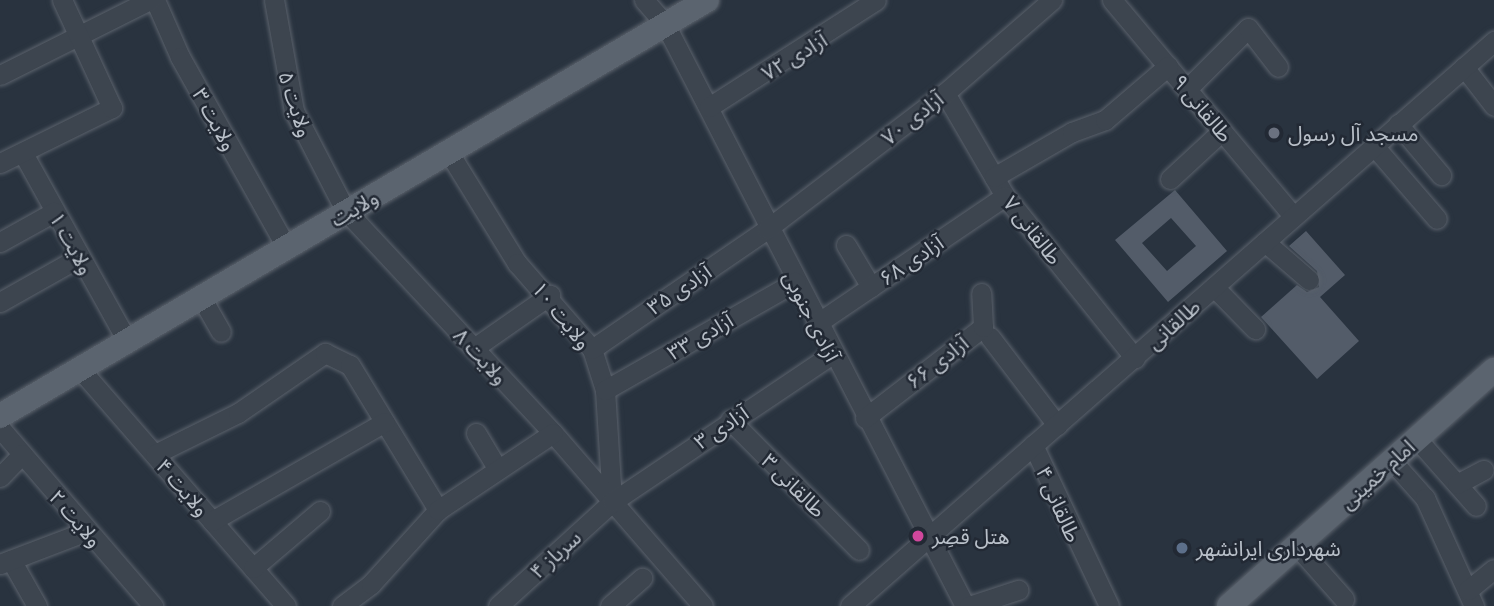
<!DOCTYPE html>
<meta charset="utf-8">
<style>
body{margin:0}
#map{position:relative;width:1494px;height:606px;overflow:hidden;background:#29333f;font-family:Ubuntu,"Noto Sans Arabic",sans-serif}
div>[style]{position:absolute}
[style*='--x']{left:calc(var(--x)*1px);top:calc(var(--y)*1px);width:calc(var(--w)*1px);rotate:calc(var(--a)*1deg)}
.building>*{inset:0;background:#535c69}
.roads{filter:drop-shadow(0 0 2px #5b626c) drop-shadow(0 0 2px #5b626c)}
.minor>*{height:19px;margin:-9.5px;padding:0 9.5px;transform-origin:9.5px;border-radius:9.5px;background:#3d454f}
.major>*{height:24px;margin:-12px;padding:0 12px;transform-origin:12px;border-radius:12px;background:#5b646f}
.dots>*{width:19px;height:19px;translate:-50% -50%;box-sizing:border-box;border:4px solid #222934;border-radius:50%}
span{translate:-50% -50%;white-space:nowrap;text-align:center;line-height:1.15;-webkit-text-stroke:5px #222934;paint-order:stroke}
.street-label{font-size:21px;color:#b9c0c9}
.poi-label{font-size:21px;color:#b9c0c9}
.left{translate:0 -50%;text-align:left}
</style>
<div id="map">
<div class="building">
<div style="clip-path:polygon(evenodd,1175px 190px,1227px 251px,1168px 302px,1115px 240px,1175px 190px,1171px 218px,1196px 246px,1167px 271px,1142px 243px,1171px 218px)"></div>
<div style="clip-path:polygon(1306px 231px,1345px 275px,1320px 297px,1359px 341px,1317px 379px,1261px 317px,1297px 285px,1307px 292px,1319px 287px,1317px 271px,1289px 246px)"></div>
</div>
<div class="roads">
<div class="minor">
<div style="--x:155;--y:0;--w:62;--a:66.3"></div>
<div style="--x:180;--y:57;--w:205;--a:60.8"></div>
<div style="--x:274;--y:0;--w:113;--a:79.8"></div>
<div style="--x:294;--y:111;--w:100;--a:62.7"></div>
<div style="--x:644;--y:0;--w:32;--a:49"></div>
<div style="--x:665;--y:24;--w:655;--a:62.73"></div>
<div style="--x:1112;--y:0;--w:282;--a:50"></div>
<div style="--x:1464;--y:67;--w:49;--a:52.4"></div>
<div style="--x:0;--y:75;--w:168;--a:-26.6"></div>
<div style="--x:1187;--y:89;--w:86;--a:-45"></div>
<div style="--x:1248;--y:28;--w:49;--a:52.4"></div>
<div style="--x:945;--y:93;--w:119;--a:59.8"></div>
<div style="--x:1005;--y:196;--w:208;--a:51.3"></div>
<div style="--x:709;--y:107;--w:198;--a:-32.6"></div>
<div style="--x:1398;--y:124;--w:67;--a:49.9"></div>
<div style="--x:1374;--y:146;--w:96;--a:49.2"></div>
<div style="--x:448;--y:151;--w:132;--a:58.4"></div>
<div style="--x:517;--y:263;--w:114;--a:48.9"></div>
<div style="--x:592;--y:349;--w:43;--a:72.4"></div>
<div style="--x:605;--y:390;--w:112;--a:86.4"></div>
<div style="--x:24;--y:155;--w:200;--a:61"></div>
<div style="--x:0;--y:163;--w:125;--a:-26.2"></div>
<div style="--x:112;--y:108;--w:119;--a:-114.8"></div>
<div style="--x:994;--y:177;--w:90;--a:-30"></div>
<div style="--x:1072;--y:132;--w:35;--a:-20"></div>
<div style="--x:1105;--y:120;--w:83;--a:-40.6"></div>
<div style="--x:1170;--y:179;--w:71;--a:-42.7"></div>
<div style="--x:347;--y:212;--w:302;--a:47"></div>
<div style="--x:553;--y:433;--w:229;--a:49.1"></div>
<div style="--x:0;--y:242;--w:62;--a:-29.1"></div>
<div style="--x:1265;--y:242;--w:58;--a:40.8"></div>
<div style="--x:846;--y:245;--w:49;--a:59.2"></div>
<div style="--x:1214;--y:287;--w:59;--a:45.7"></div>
<div style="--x:201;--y:297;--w:40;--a:60.3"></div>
<div style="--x:0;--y:302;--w:92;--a:-29.4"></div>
<div style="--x:816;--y:324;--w:228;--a:-34.1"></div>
<div style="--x:990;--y:337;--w:111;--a:52.7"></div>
<div style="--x:474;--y:348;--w:93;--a:-34.9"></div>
<div style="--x:592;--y:349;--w:212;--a:-34.4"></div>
<div style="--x:767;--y:229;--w:224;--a:-37.4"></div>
<div style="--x:945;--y:93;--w:142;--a:-41"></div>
<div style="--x:80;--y:369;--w:314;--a:49"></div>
<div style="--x:605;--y:390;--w:219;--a:-29.6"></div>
<div style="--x:865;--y:418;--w:149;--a:-37.6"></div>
<div style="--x:983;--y:327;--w:34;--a:-93"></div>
<div style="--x:730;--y:420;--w:183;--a:45.2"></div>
<div style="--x:0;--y:428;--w:235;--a:49.3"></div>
<div style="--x:476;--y:433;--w:39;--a:59"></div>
<div style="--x:1417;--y:439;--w:89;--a:48.6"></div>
<div style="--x:1033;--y:445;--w:178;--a:64.7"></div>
<div style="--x:155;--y:454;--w:93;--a:-26.3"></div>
<div style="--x:238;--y:413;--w:106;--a:-34.6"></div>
<div style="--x:325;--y:353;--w:28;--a:26"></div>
<div style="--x:350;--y:365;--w:170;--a:58.7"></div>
<div style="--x:1392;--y:461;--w:50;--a:48.3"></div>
<div style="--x:1425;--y:498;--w:119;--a:65.6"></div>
<div style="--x:0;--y:477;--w:32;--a:-46"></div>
<div style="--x:1457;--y:484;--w:30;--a:-28"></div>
<div style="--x:212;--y:521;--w:199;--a:-29.8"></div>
<div style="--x:1297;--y:546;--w:71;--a:48.4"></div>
<div style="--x:11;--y:560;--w:53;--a:60.5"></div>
<div style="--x:0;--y:564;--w:93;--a:-20.8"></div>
<div style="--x:253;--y:568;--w:88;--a:-40.4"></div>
<div style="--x:1468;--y:590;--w:33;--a:-39"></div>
<div style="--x:342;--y:606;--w:36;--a:-37"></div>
<div style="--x:371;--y:584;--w:100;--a:-47.8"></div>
<div style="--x:438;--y:510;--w:138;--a:-33.8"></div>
<div style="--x:498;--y:606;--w:154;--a:-42.4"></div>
<div style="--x:612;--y:502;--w:265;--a:-33.9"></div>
<div style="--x:610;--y:606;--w:43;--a:-41.2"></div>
<div style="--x:850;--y:606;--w:857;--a:-41.26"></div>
<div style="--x:969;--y:606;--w:52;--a:-18.1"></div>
</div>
<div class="major">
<div style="--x:0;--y:416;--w:820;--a:-30.47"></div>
<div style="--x:1229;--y:606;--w:355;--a:-41.7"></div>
</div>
</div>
<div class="dots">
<div style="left:1274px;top:133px;background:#6b7280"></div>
<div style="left:918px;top:536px;background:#d1479c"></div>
<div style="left:1182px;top:548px;background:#5c6f8a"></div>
</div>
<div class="street-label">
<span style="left:794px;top:56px;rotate:-31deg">آزادی ۷۲</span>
<span style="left:296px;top:104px;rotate:72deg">ولایت ۵</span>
<span style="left:1203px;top:108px;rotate:50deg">طالقانی ۹</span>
<span style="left:912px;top:118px;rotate:-38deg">آزادی ۷۰</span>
<span style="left:215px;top:119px;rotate:61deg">ولایت ۳</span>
<span style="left:354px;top:208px;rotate:-31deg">ولایت</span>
<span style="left:1033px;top:230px;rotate:52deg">طالقانی ۷</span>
<span style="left:72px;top:243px;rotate:61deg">ولایت ۱</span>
<span style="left:911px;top:260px;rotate:-34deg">آزادی ۶۸</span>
<span style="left:679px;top:289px;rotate:-34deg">آزادی ۳۵</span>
<span style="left:562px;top:315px;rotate:51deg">ولایت ۱۰</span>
<span style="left:812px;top:316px;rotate:63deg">آزادی جنوبی</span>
<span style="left:1173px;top:324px;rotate:-42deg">طالقانی</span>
<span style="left:700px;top:336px;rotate:-30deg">آزادی ۳۳</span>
<span style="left:481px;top:356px;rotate:47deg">ولایت ۸</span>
<span style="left:937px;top:362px;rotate:-38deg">آزادی ۶۶</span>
<span style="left:721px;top:427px;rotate:-34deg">آزادی ۳</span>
<span style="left:1377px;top:474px;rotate:-42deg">امام خمینی</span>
<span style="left:794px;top:485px;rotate:45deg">طالقانی ۳</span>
<span style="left:183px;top:487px;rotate:49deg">ولایت ۴</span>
<span style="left:1059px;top:504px;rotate:66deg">طالقانی ۴</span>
<span style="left:76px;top:518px;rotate:49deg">ولایت ۲</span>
<span style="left:555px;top:554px;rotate:-42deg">سرباز ۴</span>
</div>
<div class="poi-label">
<span class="left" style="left:1288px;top:133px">مسجد آل رسول</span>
<span class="left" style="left:932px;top:536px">هتل قصِر</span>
<span class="left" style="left:1196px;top:548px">شهرداری ایرانشهر</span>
</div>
</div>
